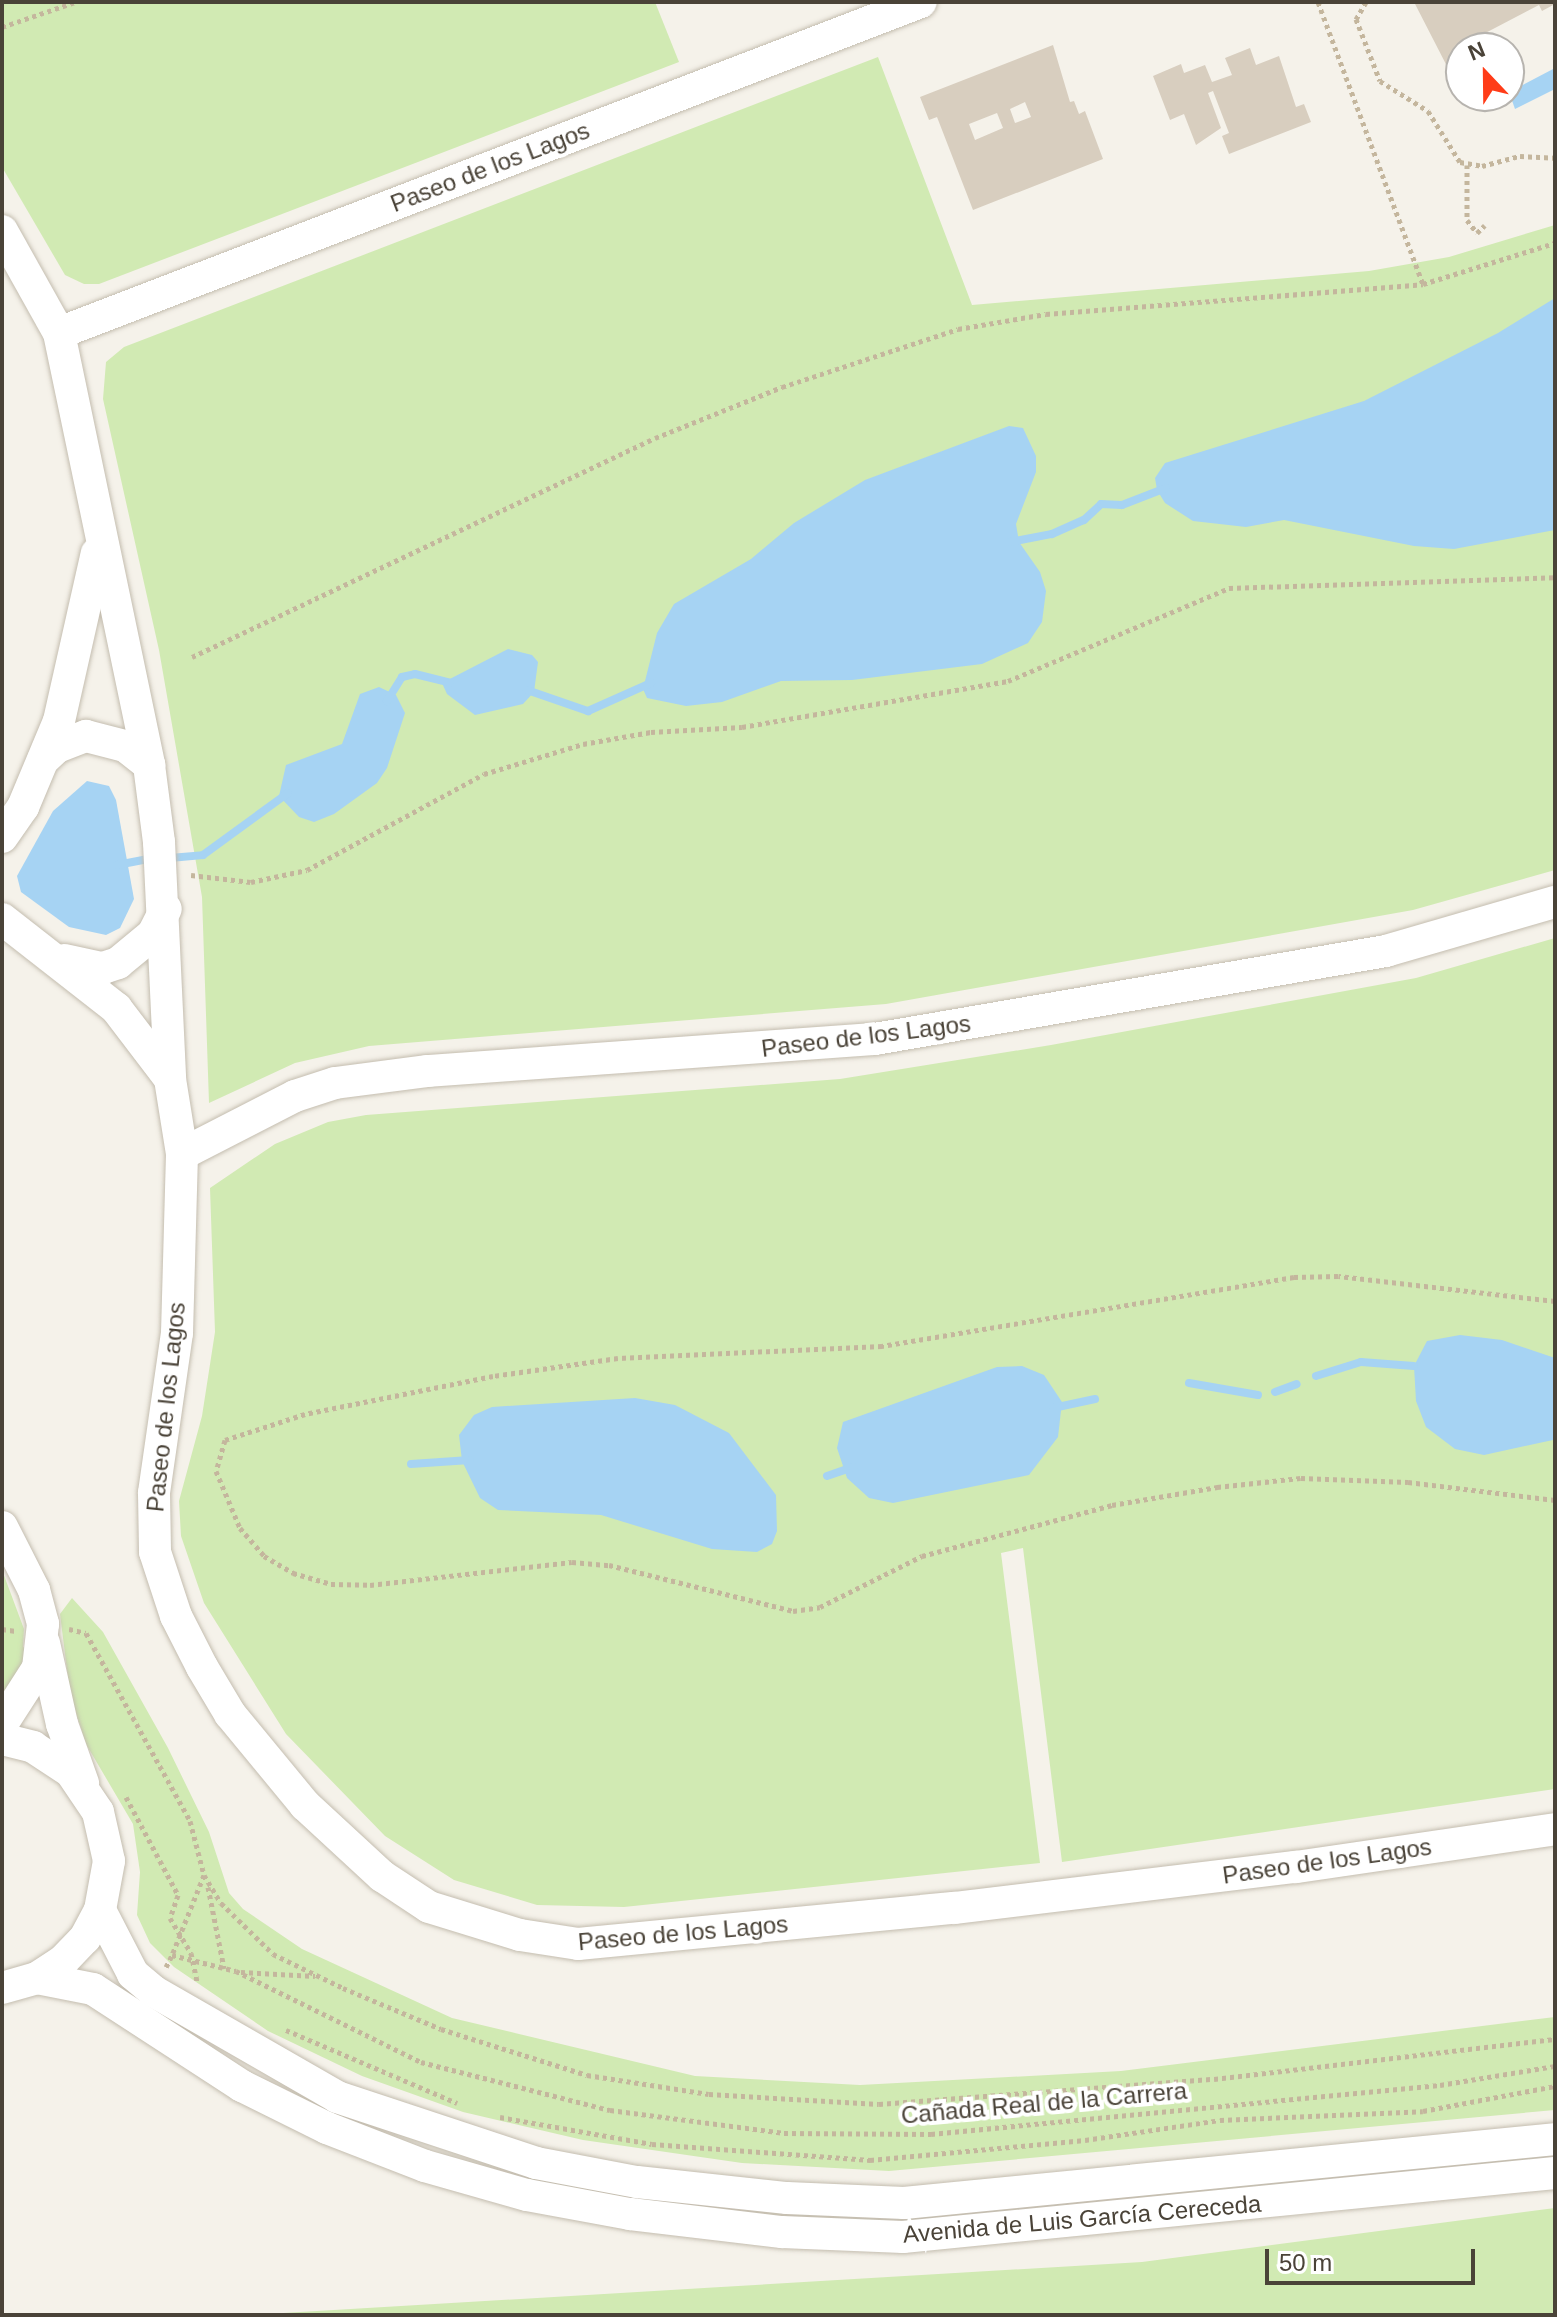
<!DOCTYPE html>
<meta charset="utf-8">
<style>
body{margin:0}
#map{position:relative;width:1557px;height:2317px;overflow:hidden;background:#f5f2ea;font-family:Arial,sans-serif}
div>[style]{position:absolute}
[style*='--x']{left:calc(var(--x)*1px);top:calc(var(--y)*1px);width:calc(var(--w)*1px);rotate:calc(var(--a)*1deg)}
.green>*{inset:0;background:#d1eab3}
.water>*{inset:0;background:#a6d3f3}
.stream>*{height:8px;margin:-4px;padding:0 4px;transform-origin:4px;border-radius:4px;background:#a6d3f3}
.building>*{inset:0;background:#d8cebf}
.path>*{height:5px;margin-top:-2.5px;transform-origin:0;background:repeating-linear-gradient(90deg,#c4b69d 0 4px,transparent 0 8px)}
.roads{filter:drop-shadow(0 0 2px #c4bdaf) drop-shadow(0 0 2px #c4bdaf)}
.street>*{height:32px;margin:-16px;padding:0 16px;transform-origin:16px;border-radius:16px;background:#fff}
span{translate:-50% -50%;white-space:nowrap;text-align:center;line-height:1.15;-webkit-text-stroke:8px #fff;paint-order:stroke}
.street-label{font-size:24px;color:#4a4338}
.frame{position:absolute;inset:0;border:4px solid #4a4338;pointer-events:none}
.north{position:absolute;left:1445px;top:32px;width:80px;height:80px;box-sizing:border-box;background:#fff;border:2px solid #b7b4af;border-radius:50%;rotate:338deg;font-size:22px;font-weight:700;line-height:32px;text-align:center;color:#4a4338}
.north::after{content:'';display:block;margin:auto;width:28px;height:36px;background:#ff3c18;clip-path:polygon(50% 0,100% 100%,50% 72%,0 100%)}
.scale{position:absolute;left:1265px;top:2249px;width:210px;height:36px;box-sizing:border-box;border:4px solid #4a4338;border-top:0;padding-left:10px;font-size:24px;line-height:28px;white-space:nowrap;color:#4a4338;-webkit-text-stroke:6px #fff;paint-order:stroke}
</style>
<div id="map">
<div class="green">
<div style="clip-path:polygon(2px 2px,655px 2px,679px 62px,99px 284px,84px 284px,65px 275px,2px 167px)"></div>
<div style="clip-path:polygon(878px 57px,972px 305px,1369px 271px,1449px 257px,1555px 225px,1555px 870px,1413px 910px,886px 1004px,369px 1046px,295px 1063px,209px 1103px,202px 897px,159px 650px,103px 399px,106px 362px,124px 347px)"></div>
<div style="clip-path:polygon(1555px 938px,1555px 1789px,1062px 1862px,1023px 1548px,1001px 1553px,1040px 1863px,624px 1907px,537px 1905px,454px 1880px,385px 1836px,286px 1734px,204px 1603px,181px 1536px,179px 1501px,202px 1416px,215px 1332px,210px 1188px,275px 1144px,328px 1122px,366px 1115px,840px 1079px,1051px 1045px,1416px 978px)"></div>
<div style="clip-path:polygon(2px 1570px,24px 1629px,23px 1647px,30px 1650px,2px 1703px)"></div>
<div style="clip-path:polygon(72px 1598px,103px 1632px,168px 1748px,209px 1832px,229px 1893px,243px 1909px,302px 1949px,452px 2018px,695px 2076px,860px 2085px,1121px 2071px,1555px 2017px,1555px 2110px,889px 2171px,742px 2163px,583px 2140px,463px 2112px,362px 2076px,268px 2031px,174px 1967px,150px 1943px,137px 1915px,140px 1872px,133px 1824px,86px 1744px,70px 1694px,60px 1614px)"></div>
<div style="clip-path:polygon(1555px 2208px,1555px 2315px,249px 2315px,1142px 2262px)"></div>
</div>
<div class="water">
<div style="clip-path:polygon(1555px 68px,1555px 89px,1515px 109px,1509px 92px)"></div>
<div style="clip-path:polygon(1555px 298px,1555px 530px,1454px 549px,1414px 546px,1284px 520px,1246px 527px,1193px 521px,1165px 503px,1157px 490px,1155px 478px,1165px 463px,1364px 401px,1498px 333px)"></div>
<div style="clip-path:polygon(1009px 426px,1023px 428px,1036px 456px,1036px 472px,1016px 524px,1019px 542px,1040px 572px,1046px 591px,1042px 622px,1028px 643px,982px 664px,852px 680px,781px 681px,722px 702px,686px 706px,647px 698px,643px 689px,657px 633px,674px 604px,751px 559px,794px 523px,865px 480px)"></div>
<div style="clip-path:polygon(508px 649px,532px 655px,538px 662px,534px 692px,523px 704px,475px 715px,447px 694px,442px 683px)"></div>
<div style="clip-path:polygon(379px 687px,396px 695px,405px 713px,387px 768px,377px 783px,334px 814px,314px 822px,299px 817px,279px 796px,286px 765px,342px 744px,360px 694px)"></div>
<div style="clip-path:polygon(87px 781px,109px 786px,116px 800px,134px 899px,120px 928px,106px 935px,69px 927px,21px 892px,17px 876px,53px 811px)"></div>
<div style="clip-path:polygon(1460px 1335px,1502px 1340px,1555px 1358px,1553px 1440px,1484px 1455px,1455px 1449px,1426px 1427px,1416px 1401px,1414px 1366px,1427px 1341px)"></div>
<div style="clip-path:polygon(1022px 1366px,1044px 1375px,1062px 1402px,1058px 1437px,1029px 1475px,893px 1503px,869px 1498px,847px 1478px,837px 1448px,843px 1422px,997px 1367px)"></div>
<div style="clip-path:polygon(635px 1398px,675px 1405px,729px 1433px,776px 1495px,777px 1531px,772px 1544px,757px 1552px,712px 1549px,601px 1515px,498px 1510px,480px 1498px,462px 1461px,459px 1435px,474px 1415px,492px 1407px)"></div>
</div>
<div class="stream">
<div style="--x:1010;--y:542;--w:43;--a:-10.8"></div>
<div style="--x:1052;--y:534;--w:35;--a:-24"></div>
<div style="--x:1084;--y:520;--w:23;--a:-43"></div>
<div style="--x:1101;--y:504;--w:21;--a:3"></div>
<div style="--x:1122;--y:505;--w:47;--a:-21.1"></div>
<div style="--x:527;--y:690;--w:65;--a:19"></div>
<div style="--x:588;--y:711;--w:69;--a:-24"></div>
<div style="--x:387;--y:701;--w:28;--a:-58"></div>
<div style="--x:402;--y:677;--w:13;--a:-13"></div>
<div style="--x:415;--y:674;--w:36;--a:14"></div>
<div style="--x:170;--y:858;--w:33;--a:-5"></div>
<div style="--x:203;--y:855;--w:105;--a:-36.1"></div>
<div style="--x:117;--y:865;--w:33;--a:-11"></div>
<div style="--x:1316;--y:1376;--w:47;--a:-17.3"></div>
<div style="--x:1361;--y:1362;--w:53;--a:4.3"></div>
<div style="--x:1189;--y:1383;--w:70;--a:9.9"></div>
<div style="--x:1275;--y:1392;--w:23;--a:-20"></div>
<div style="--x:1053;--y:1408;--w:43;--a:-12.1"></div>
<div style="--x:411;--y:1464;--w:59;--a:-3.9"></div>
<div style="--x:827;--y:1476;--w:28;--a:-19"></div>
</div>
<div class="building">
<div style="clip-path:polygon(1414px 2px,1555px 2px,1555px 4px,1542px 11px,1539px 5px,1472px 40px,1476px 48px,1461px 48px,1461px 72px,1452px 76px)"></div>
<div style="clip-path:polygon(evenodd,1053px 45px,1070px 102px,1074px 101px,1079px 114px,1085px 111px,1103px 159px,973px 210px,937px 117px,929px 120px,920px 97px,1053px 45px,1025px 102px,1031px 117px,1015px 123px,1010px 109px,1025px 102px,1053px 45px,997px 113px,1003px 128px,975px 140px,969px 124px,997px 113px)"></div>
<div style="clip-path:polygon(1250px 48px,1256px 65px,1279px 56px,1296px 107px,1304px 104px,1311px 122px,1229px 154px,1222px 136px,1229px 133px,1213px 91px,1208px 93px,1221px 128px,1196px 145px,1184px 114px,1170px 120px,1153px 76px,1181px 64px,1184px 73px,1205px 65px,1212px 82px,1232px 75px,1225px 58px)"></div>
</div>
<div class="path">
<div style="--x:1318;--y:2;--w:301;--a:69.6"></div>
<div style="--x:1366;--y:2;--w:20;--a:120"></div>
<div style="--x:1356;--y:19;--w:66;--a:68.8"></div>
<div style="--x:1380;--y:81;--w:57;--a:32"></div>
<div style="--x:1428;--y:111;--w:60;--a:57.9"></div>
<div style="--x:1460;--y:162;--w:22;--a:10"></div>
<div style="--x:1482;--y:166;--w:39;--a:-15"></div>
<div style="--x:1520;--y:156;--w:35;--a:3"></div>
<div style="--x:2;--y:27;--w:77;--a:-18.9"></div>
<div style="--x:1467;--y:165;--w:55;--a:90"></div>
<div style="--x:1467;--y:220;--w:16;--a:52"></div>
<div style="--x:1477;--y:233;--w:11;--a:-45"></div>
<div style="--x:192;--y:657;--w:512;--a:-25.31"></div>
<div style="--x:655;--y:438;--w:137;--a:-21.9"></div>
<div style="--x:782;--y:387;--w:185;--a:-18.2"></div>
<div style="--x:958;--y:329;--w:89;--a:-9.7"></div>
<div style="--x:1046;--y:314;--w:378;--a:-4.5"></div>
<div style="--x:1423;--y:284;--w:138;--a:-17.3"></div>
<div style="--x:191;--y:875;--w:60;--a:6.7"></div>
<div style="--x:251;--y:882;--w:57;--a:-12.1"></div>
<div style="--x:307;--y:870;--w:201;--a:-28.5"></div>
<div style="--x:484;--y:774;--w:103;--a:-16.9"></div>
<div style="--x:583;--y:744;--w:69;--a:-10"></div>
<div style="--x:651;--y:732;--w:91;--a:-3.1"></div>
<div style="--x:742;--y:727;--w:270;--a:-9.8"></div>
<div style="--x:1008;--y:681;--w:240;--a:-22.8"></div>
<div style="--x:1229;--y:588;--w:326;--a:-1.9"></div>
<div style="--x:1555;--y:1301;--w:218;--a:-173.4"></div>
<div style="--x:1338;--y:1276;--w:44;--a:178.7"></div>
<div style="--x:1294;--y:1277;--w:418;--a:170.5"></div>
<div style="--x:882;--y:1346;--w:264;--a:177.4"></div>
<div style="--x:618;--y:1358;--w:126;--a:171.8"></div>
<div style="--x:493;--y:1376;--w:192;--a:168.6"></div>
<div style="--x:305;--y:1414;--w:84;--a:162"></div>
<div style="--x:225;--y:1440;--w:32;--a:106"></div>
<div style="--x:216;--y:1471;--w:62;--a:67.2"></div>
<div style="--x:240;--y:1528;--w:37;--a:49"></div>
<div style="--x:264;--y:1556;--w:34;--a:30"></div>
<div style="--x:293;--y:1573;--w:40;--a:16"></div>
<div style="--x:331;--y:1584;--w:39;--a:1"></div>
<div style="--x:370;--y:1585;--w:203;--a:-6.5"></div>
<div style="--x:572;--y:1562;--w:37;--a:5"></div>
<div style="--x:609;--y:1565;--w:190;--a:14"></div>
<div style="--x:793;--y:1611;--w:27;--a:-8"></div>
<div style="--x:820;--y:1607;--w:114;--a:-26.6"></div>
<div style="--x:922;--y:1556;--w:197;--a:-15"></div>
<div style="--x:1112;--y:1505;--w:107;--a:-9.7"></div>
<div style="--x:1217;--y:1487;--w:84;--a:-6.1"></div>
<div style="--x:1301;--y:1478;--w:107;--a:2.1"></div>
<div style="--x:1408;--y:1482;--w:148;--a:7"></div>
<div style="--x:2;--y:1629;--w:14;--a:8"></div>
<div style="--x:69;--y:1629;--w:17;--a:13"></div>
<div style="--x:86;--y:1633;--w:215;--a:61"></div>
<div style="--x:190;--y:1821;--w:56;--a:75.5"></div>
<div style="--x:204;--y:1875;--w:86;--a:111.8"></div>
<div style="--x:126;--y:1797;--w:111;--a:62"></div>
<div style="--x:178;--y:1895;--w:24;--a:109"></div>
<div style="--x:170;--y:1918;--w:41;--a:59"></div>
<div style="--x:191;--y:1953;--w:30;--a:78"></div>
<div style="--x:204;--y:1875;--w:33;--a:59"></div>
<div style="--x:221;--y:1903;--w:73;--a:44.4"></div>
<div style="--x:273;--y:1954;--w:78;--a:25.9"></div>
<div style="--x:343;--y:1988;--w:106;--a:22.7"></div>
<div style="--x:441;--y:2029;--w:153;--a:17.5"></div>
<div style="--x:587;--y:2075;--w:123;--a:8.9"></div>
<div style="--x:709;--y:2094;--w:170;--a:3.4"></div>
<div style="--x:879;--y:2104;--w:336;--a:-4.3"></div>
<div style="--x:1214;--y:2079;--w:343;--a:-6.7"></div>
<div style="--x:208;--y:1887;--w:83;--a:78.8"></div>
<div style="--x:166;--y:1967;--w:13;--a:-63"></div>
<div style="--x:172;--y:1955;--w:66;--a:14"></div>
<div style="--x:236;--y:1971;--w:206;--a:26.2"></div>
<div style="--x:421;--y:2062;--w:195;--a:14.3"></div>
<div style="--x:610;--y:2110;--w:176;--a:7.5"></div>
<div style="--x:784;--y:2133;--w:147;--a:0.4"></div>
<div style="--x:931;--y:2134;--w:511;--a:-5.5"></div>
<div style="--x:1440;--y:2085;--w:117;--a:-9.4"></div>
<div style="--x:241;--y:1972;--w:74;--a:3.1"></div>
<div style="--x:286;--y:2030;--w:186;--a:23.1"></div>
<div style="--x:500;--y:2117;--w:154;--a:10.1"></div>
<div style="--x:652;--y:2144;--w:219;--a:4.2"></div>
<div style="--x:870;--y:2160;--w:216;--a:-5.3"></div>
<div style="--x:1085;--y:2140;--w:136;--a:-8.4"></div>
<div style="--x:1220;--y:2120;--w:203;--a:-2.5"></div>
<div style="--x:1423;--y:2111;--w:134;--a:-10.7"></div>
</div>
<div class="roads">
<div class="street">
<div style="--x:2;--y:231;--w:117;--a:60.8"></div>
<div style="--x:59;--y:333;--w:441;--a:78.2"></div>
<div style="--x:149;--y:765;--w:78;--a:82.6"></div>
<div style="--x:159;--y:842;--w:237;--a:87.3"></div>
<div style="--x:170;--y:1079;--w:76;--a:80.9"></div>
<div style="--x:182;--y:1154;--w:179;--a:91.6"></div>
<div style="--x:177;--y:1333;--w:162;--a:98.2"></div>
<div style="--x:154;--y:1493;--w:59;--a:89"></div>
<div style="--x:155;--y:1552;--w:67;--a:71.8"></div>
<div style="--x:176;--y:1616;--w:57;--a:63"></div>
<div style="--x:202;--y:1667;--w:55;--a:59.2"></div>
<div style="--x:230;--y:1714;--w:118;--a:50.5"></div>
<div style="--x:305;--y:1805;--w:105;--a:42.7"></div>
<div style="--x:382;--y:1876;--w:56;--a:33.4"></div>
<div style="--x:429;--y:1907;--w:95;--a:17.1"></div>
<div style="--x:520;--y:1935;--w:59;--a:8.8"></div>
<div style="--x:578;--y:1944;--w:379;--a:-5.5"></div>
<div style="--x:955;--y:1908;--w:343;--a:-6.9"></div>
<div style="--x:1296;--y:1867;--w:262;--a:-8.3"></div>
<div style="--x:59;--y:333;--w:923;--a:-21.01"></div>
<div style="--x:43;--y:760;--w:19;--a:-43"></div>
<div style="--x:57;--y:747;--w:31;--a:-21"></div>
<div style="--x:86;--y:736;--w:40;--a:14.4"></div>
<div style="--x:125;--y:746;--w:31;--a:38"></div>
<div style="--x:2;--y:837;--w:37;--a:-55"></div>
<div style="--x:23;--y:807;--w:93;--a:-67.3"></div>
<div style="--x:59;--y:721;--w:172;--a:-77.3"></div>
<div style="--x:2;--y:919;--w:145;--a:38"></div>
<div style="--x:116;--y:1008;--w:89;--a:52.7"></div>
<div style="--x:64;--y:960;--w:40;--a:12"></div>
<div style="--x:103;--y:968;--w:16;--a:-18"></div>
<div style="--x:118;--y:963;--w:45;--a:-39.6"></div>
<div style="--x:153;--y:934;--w:28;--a:-63"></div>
<div style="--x:182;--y:1154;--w:127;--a:-27.2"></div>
<div style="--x:295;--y:1096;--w:42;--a:-18"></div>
<div style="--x:335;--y:1083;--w:94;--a:-7.4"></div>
<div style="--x:428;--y:1071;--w:448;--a:-4.1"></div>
<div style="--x:875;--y:1039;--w:519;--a:-9.77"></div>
<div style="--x:1386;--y:951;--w:176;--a:-16.2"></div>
<div style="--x:2;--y:1527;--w:71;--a:63.1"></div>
<div style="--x:34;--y:1590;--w:35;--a:75"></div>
<div style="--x:43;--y:1624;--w:44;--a:96.5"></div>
<div style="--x:38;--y:1668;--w:67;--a:122.7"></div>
<div style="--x:44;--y:1643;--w:83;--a:77.5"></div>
<div style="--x:62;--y:1724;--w:63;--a:70.4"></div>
<div style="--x:2;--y:1739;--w:32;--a:14"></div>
<div style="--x:33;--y:1747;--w:45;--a:33.3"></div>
<div style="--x:71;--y:1772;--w:48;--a:56"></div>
<div style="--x:98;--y:1812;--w:50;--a:77.3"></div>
<div style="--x:109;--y:1861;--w:50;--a:100.4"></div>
<div style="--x:100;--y:1910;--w:32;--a:118"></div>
<div style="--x:85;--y:1938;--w:32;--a:134"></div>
<div style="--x:63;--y:1961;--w:31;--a:147"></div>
<div style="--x:37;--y:1978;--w:36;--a:164"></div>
<div style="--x:100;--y:1910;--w:72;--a:62.7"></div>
<div style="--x:133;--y:1974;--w:26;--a:40"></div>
<div style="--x:153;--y:1991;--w:212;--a:29.9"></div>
<div style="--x:337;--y:2097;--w:210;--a:18.3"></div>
<div style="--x:536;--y:2163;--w:103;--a:10.7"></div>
<div style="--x:637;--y:2182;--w:151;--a:6.1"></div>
<div style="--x:787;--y:2198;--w:117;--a:2.4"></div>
<div style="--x:904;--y:2203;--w:654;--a:-5.61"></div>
<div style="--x:37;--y:1978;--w:57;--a:11.1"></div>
<div style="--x:93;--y:1989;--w:178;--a:33.1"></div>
<div style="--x:242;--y:2086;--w:95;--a:26.3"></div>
<div style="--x:327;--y:2128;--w:105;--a:21.2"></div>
<div style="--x:425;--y:2166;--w:106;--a:15.9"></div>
<div style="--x:527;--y:2195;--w:105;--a:10.5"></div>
<div style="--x:630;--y:2214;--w:153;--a:6.8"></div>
<div style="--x:782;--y:2232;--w:121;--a:2.4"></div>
<div style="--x:903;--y:2237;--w:655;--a:-5.61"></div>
</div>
</div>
<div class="street-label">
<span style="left:490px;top:167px;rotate:-21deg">Paseo de los Lagos</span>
<span style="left:866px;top:1036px;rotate:-7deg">Paseo de los Lagos</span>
<span style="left:166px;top:1407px;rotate:-84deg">Paseo de los Lagos</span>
<span style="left:1327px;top:1861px;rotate:-8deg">Paseo de los Lagos</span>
<span style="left:683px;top:1933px;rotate:-5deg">Paseo de los Lagos</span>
<span style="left:1044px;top:2103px;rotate:-5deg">Cañada Real de la Carrera</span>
<span style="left:1082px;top:2219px;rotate:-5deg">Avenida de Luis García Cereceda</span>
</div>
<div class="frame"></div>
<div class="north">N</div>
<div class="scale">50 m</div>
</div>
